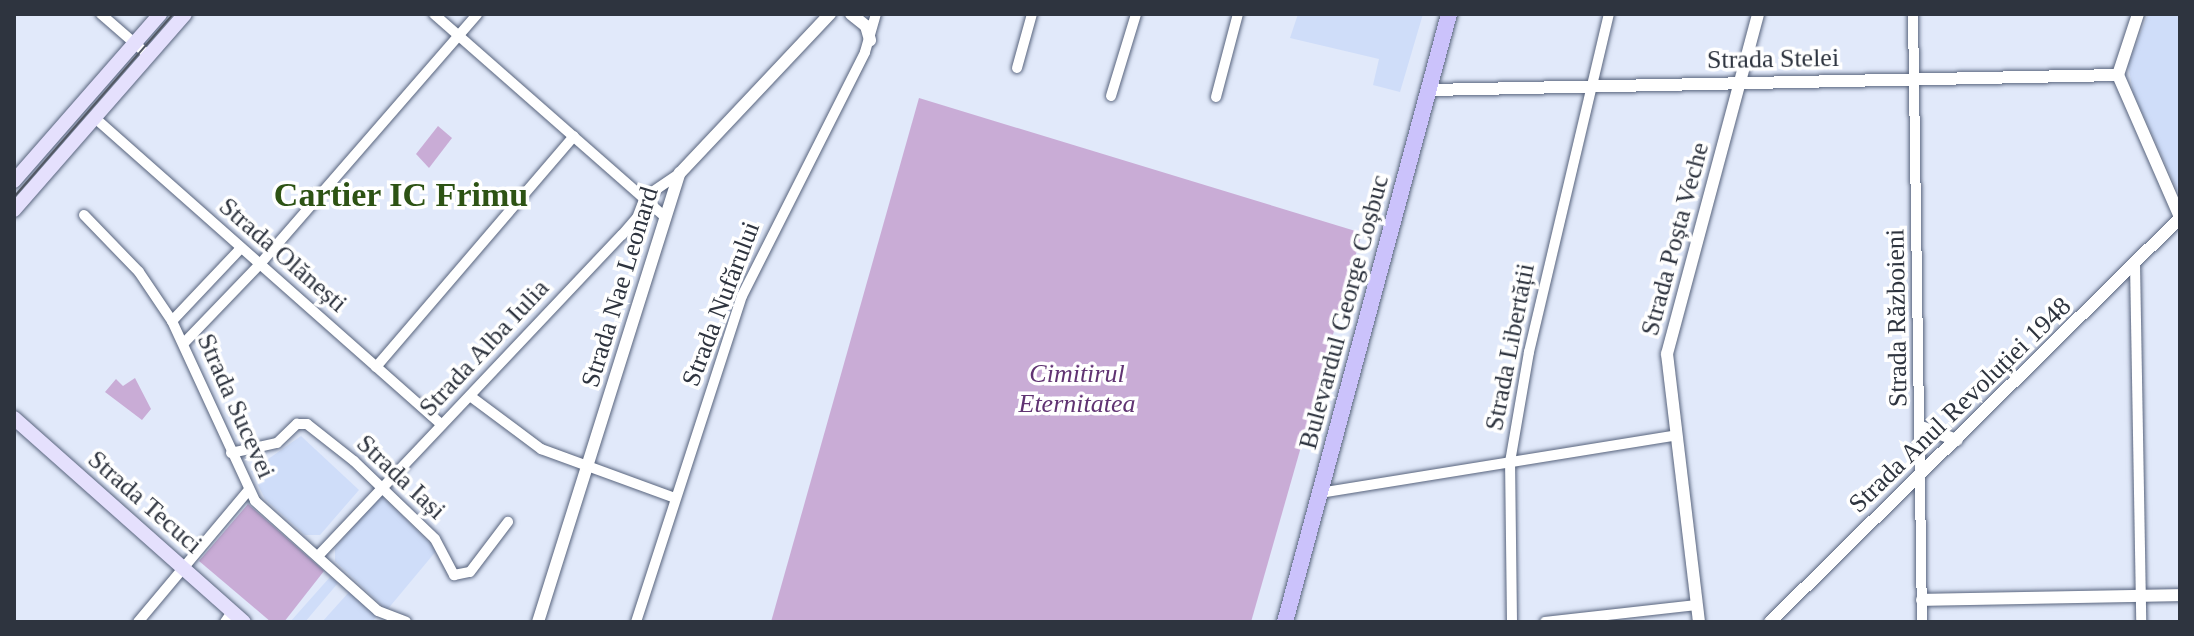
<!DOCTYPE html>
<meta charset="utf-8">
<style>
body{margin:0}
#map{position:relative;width:2194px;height:636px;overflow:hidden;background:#e1e9fa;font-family:Georgia,serif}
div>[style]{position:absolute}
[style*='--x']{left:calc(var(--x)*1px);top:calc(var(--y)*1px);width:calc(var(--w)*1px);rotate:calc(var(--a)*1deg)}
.built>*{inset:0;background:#cfddf9}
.green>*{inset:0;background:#c9acd6}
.roads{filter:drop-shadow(0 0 2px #58647d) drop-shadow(0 0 2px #58647d)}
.minor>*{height:10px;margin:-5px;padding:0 5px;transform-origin:5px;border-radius:5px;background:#fff}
.tertiary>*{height:12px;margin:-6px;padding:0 6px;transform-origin:6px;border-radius:6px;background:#fff}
.secondary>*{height:14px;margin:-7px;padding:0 7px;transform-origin:7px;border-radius:7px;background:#e5e0fd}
.primary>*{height:16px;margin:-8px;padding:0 8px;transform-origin:8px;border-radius:8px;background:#cbc2fb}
.tram>*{height:2px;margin:-1px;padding:0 1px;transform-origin:1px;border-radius:1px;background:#515763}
span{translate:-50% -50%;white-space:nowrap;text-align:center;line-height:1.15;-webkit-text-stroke:7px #fff;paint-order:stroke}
.street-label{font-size:26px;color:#2e343f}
.park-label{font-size:26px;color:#603372;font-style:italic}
.district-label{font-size:34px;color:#2d5314;font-weight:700}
.frame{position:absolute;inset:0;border:16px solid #2e343f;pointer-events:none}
</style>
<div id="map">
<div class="built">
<div style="clip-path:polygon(1298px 14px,1423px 14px,1400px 92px,1373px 85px,1379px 59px,1290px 38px)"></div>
<div style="clip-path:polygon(2148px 14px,2180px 14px,2180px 196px,2133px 92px,2128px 65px)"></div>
<div style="clip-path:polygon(301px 436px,359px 490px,320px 535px,305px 535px,265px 499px,251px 471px)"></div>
<div style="clip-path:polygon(381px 495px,437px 550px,387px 610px,335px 561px,335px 548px)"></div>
<div style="clip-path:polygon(330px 577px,338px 583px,305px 622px,290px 622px)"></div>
<div style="clip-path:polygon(349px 592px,377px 616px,372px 622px,322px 622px)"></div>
</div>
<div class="green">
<div style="clip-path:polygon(919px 98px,1362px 233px,1251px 622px,771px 622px)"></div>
<div style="clip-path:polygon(438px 126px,452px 138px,429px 168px,416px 154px)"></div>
<div style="clip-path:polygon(135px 378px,151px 409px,142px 420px,105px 392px,116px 379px,123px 386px)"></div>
<div style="clip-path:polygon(248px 504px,324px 571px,284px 622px,271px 622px,199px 561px)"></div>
</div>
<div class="roads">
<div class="minor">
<div style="--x:101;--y:14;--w:62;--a:41.1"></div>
<div style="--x:434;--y:14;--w:308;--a:41.3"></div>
<div style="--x:1913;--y:14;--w:608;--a:89.15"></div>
<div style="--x:1017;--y:68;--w:56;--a:-74.5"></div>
<div style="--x:1111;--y:96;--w:86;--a:-73"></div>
<div style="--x:1216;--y:97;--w:86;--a:-75.2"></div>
<div style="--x:95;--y:118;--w:463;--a:41.5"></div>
<div style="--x:84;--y:215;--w:79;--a:46"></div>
<div style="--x:139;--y:272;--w:59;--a:56"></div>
<div style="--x:172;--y:321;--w:198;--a:65.2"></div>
<div style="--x:255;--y:501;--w:165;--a:41.8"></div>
<div style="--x:378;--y:611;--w:30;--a:21"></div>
<div style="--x:2135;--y:263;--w:359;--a:89"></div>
<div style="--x:172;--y:321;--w:100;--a:-46.6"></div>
<div style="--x:184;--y:343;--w:110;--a:-46.1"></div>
<div style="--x:260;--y:264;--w:331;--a:-49"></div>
<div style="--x:376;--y:367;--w:304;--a:-49.4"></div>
<div style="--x:470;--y:396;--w:89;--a:36.7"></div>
<div style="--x:541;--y:449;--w:143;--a:20.1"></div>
<div style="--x:231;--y:453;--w:47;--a:-12.3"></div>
<div style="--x:277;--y:443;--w:28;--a:-44"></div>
<div style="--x:297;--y:424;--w:10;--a:0"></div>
<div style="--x:307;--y:424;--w:60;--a:38.2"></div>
<div style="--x:354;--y:461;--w:112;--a:43.9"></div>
<div style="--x:435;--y:539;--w:41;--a:62.2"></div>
<div style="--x:454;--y:575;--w:16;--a:-11"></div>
<div style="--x:470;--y:572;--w:63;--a:-52.8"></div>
<div style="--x:1320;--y:493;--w:358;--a:-9.2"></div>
<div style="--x:318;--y:556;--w:442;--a:-46.6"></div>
<div style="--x:622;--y:235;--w:23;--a:-49"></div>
<div style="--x:637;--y:218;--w:22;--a:-69"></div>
<div style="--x:645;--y:197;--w:42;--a:-34.4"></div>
<div style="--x:138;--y:622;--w:171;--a:-50"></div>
<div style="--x:225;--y:622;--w:12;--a:-55"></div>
<div style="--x:636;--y:622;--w:343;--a:-72"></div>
<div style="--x:742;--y:296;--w:273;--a:-63.2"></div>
<div style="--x:865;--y:52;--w:40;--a:-74"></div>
<div style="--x:1512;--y:622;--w:160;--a:-90.7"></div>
<div style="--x:1510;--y:462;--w:112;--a:-80.2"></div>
<div style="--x:1529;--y:352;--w:347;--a:-76.7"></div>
<div style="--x:1545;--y:622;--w:152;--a:-6.4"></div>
</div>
<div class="tertiary">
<div style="--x:851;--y:14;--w:19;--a:39"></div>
<div style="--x:866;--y:26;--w:15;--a:74"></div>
<div style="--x:2138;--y:14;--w:64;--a:108.2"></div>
<div style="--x:2118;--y:75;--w:155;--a:66.4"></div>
<div style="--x:1430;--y:90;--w:688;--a:-1.25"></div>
<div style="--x:1921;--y:427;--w:38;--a:20"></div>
<div style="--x:1922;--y:600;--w:258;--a:-1.1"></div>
<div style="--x:538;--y:622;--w:471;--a:-72.5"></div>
<div style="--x:680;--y:173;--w:219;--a:-46.7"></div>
<div style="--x:1699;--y:622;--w:270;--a:-96.8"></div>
<div style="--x:1667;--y:354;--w:352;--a:-75"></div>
<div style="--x:1770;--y:622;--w:576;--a:-44.58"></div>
</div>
<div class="secondary">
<div style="--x:14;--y:181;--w:222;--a:-48.8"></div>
<div style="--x:14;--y:210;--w:260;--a:-48.9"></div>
<div style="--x:14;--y:418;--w:307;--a:41.6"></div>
</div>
<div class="primary">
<div style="--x:1285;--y:622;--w:630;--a:-74.9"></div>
</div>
</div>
<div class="tram">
<div style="--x:14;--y:197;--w:242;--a:-49"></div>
</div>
<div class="street-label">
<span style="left:1773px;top:59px;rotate:-1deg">Strada Stelei</span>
<span style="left:1675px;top:239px;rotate:-75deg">Strada Poșta Veche</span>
<span style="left:283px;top:255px;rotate:41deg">Strada Olănești</span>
<span style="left:620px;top:287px;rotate:-73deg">Strada Nae Leonard</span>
<span style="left:721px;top:304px;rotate:-69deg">Strada Nufărului</span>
<span style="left:1344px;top:312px;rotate:-75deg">Bulevardul George Coșbuc</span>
<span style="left:1897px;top:318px;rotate:-91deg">Strada Războieni</span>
<span style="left:1510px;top:347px;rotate:-79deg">Strada Libertății</span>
<span style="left:484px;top:348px;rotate:-47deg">Strada Alba Iulia</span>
<span style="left:1960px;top:405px;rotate:-44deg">Strada Anul Revoluției 1948</span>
<span style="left:236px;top:406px;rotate:66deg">Strada Sucevei</span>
<span style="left:401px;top:477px;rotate:43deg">Strada Iași</span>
<span style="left:145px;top:502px;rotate:41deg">Strada Tecuci</span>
</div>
<div class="park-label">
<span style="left:1077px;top:389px">Cimitirul<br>Eternitatea</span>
</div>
<div class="district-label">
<span style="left:401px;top:195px">Cartier IC Frimu</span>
</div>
<div class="frame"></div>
</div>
